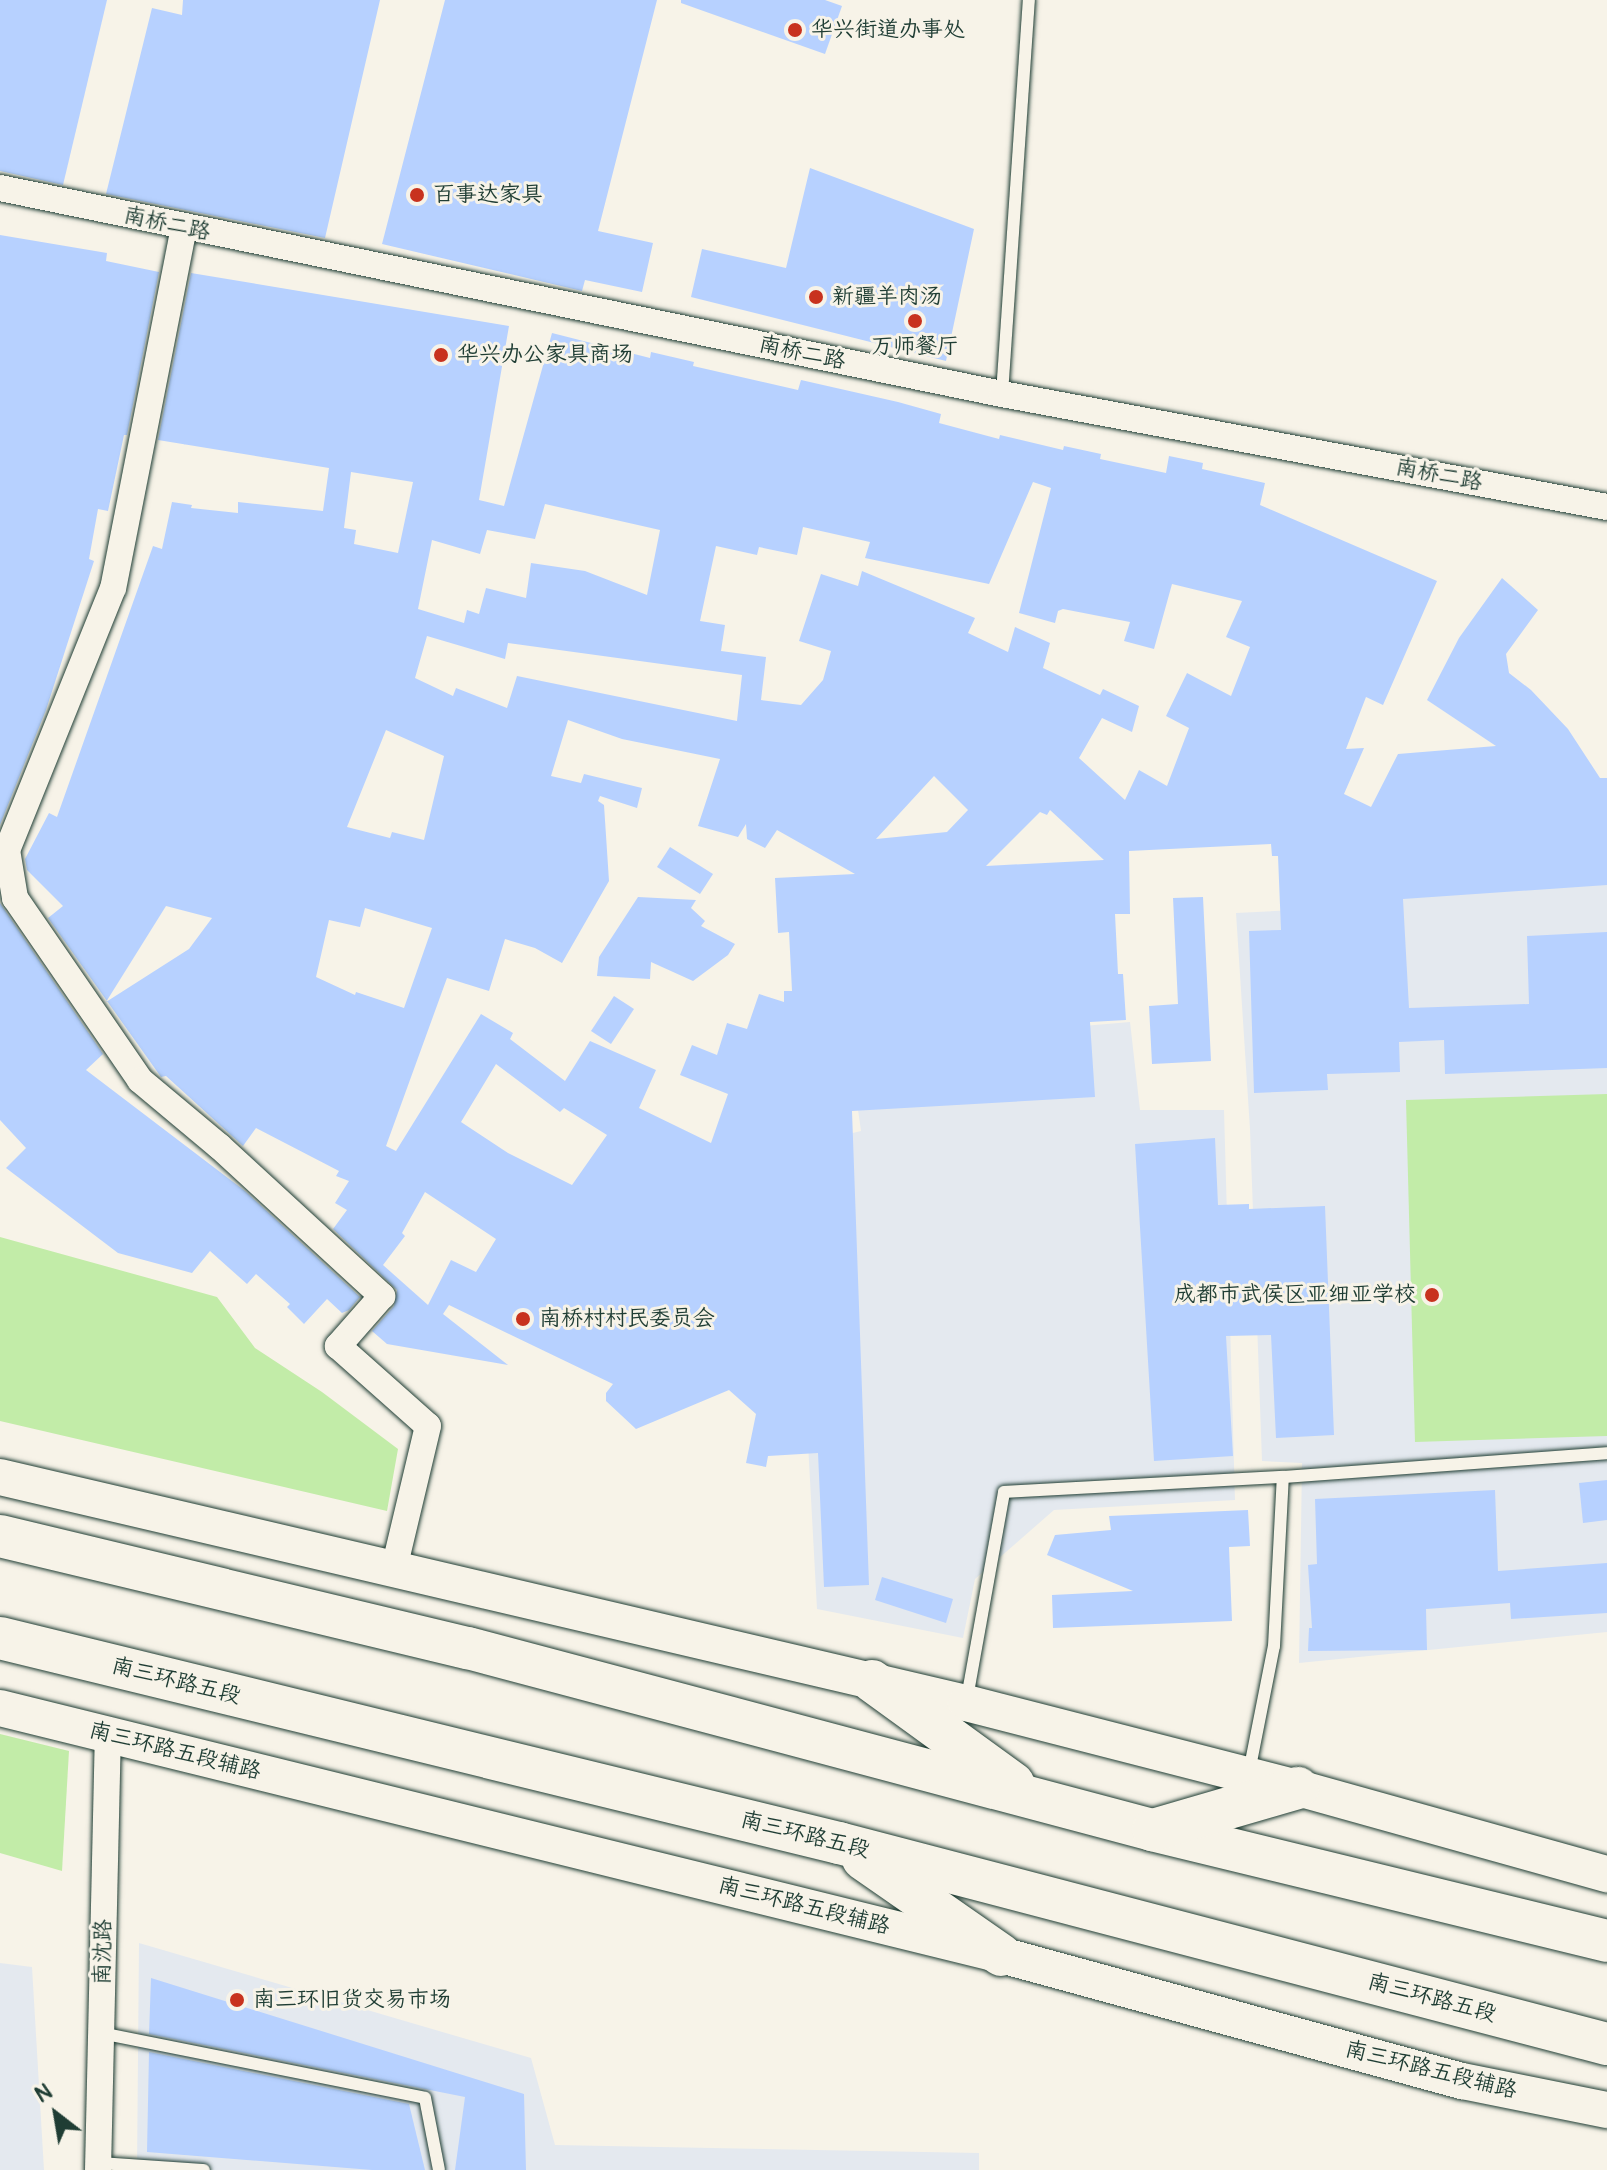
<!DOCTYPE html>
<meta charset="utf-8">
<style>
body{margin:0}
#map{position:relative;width:1607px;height:2170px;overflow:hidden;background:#f7f3e8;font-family:Pangolin,"LXGW WenKai TC",sans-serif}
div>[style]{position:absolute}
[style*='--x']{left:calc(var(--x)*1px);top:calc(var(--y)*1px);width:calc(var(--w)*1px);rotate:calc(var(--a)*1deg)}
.built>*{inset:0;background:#e4e9ef}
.green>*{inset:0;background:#c2eca8}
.building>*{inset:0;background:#b7d1ff}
.roads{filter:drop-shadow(0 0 2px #1f3d34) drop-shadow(0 0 2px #1f3d34)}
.service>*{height:12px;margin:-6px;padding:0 6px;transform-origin:6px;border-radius:6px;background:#f7f3e8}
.minor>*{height:26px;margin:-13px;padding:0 13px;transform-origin:13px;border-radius:13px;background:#f7f3e8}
.secondary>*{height:36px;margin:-18px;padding:0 18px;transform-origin:18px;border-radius:18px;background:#f7f3e8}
.trunk>*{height:42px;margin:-21px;padding:0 21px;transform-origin:21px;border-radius:21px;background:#f7f3e8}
.dots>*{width:22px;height:22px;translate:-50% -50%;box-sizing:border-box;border:4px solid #f7f3e8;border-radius:50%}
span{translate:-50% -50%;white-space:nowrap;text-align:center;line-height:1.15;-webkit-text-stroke:6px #f7f3e8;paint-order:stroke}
.poi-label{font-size:22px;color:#1f3d34}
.left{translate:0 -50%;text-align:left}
.right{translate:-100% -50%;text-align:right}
.street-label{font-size:22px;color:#1f3d34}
.north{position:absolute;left:16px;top:2074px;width:80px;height:80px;-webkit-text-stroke:6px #f7f3e8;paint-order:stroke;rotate:329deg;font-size:22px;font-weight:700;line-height:32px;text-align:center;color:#1f3d34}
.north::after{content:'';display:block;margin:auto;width:28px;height:36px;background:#1f3d34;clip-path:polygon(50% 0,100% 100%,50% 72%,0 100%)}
</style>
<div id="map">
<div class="built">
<div style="clip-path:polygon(1607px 827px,1607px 1632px,1299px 1663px,1302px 1463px,1262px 1461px,1250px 1129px,1236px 913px,1352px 907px)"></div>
<div style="clip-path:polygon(1130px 1022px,1140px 1110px,1224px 1110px,1235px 1500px,1054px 1510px,975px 1579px,963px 1638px,817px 1609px,792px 1148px,861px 1131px,849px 1046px)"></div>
<div style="clip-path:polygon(139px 1943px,531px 2058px,555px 2145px,979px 2153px,979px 2170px,137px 2170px)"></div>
<div style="clip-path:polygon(0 1963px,32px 1967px,44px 2170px,0 2170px)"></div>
</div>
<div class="green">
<div style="clip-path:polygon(1607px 1094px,1607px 1436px,1415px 1442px,1406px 1100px)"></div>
<div style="clip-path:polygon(0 1237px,217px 1297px,255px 1348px,322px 1392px,398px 1449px,387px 1511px,0 1421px)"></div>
<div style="clip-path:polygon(0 1734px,69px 1751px,62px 1871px,0 1853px)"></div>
</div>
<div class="building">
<div style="clip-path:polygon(0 0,107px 0,63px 185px,0 171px)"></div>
<div style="clip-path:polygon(183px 0,380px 0,325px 238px,106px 194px,152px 8px,182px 15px)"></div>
<div style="clip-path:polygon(445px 0,657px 0,598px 231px,653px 243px,642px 292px,585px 280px,582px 291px,382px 244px)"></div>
<div style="clip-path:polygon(681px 0,825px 0,842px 6px,825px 54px,681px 3px)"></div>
<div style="clip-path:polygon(810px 168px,974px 229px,946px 361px,691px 297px,702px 249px,786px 268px)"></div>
<div style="clip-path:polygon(0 235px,107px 253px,106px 261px,159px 272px,127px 435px,124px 435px,108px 511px,98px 509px,89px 559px,94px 561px,46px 710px,0 825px)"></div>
<div style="clip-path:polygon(evenodd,191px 273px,509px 326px,479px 500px,504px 506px,552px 333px,650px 358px,651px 352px,694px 362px,693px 366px,798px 390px,801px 380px,898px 402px,941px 414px,939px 423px,999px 439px,1000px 435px,1063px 450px,1064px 446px,1101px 454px,1100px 459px,1166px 473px,1169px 456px,1203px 463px,1202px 469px,1265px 483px,1260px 505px,1437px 581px,1383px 705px,1366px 697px,1346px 749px,1364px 748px,1344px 794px,1371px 807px,1398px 754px,1496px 746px,1427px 700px,1459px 638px,1502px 578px,1538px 610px,1506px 654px,1509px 673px,1531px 690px,1568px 729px,1600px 778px,1607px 778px,1607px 885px,1403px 899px,1409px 1008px,1529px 1004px,1527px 936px,1607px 932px,1607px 1068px,1445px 1074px,1444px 1040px,1399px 1042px,1400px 1072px,1327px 1074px,1328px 1090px,1254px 1093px,1249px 931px,1281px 930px,1278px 856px,1272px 856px,1271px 844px,1129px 851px,1130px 914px,1115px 914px,1118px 974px,1123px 974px,1126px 1020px,1090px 1022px,1095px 1097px,852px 1111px,869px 1585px,824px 1587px,818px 1453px,768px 1456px,766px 1467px,746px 1463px,756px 1414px,729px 1390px,636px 1429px,606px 1401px,606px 1393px,613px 1384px,449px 1305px,443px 1314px,508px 1365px,387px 1344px,372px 1331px,394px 1306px,397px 1290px,333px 1229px,347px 1210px,335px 1203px,349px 1181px,336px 1176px,339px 1171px,256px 1128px,243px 1146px,166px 1076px,161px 1077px,48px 918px,63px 906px,27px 870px,25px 859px,49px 813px,57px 817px,153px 546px,162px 549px,172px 502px,192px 505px,191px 508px,238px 513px,238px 502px,323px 511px,329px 468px,158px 440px,191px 273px,351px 472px,413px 482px,398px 553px,354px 544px,356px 530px,344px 528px,351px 472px,191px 273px,1033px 482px,1051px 488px,1019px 613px,1055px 623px,1058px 611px,1063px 609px,1130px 622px,1124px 641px,1154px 649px,1172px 584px,1242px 601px,1226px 637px,1250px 647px,1231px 696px,1187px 673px,1166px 716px,1189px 728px,1167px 786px,1139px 770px,1125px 800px,1079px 758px,1102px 718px,1132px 732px,1139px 706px,1103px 689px,1100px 695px,1043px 668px,1050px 643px,1015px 627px,1008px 652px,968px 633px,975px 618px,862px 571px,858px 586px,821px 574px,799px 641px,831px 651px,823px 680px,801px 705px,761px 700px,766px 657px,721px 651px,725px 625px,700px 621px,716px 546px,757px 555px,759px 547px,797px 555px,803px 527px,870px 542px,865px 558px,989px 584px,1033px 482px,191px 273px,545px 504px,660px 530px,647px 595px,585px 571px,531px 563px,526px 598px,486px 588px,479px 614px,467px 610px,464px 623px,418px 609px,432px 540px,480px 554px,487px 530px,535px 539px,545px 504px,191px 273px,427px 636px,505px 659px,508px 643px,742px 675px,737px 721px,517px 676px,507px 708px,456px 688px,453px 696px,415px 678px,427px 636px,191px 273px,568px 720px,622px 739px,720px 759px,698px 826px,738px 837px,746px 824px,747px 839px,765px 848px,777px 830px,855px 874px,775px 878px,778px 933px,789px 932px,792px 991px,784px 991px,784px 1002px,759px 994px,747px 1029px,727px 1023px,717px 1055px,692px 1045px,680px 1075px,728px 1094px,711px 1143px,639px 1108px,656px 1070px,590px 1041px,565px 1081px,510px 1039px,513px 1033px,481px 1014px,396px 1151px,386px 1146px,447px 978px,489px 991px,505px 939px,535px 948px,562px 963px,609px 881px,604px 805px,598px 801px,600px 796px,637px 808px,642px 788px,584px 774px,581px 783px,551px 776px,568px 720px,191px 273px,386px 730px,444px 756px,424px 840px,392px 832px,390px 838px,347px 827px,386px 730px,191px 273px,934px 776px,968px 810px,947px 832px,876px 839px,934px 776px,191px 273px,1050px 810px,1104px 860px,986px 866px,1040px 812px,1047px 815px,1050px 810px,191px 273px,166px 906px,212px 918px,189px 949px,106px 1002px,166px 906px,191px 273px,365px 908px,432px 928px,404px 1008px,356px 992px,355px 995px,316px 977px,329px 920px,360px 927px,365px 908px,191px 273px,496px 1064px,560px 1112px,564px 1108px,607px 1135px,572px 1185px,508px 1153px,461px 1122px,496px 1064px,191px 273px,425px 1192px,496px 1239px,476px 1272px,451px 1260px,428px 1305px,383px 1265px,405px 1236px,402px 1233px,425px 1192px)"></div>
<div style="clip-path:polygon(670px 847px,713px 874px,700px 894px,657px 867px)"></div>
<div style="clip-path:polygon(638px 897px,696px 900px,691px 908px,705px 921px,701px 926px,735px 944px,728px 955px,693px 981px,651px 962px,650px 979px,597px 976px,599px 957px)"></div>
<div style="clip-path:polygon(1203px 897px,1211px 1061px,1152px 1064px,1149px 1006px,1178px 1004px,1173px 898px)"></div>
<div style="clip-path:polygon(0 903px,103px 1054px,86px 1070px,245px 1191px,360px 1297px,349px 1310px,342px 1313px,327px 1299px,304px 1324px,287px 1307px,290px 1304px,256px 1274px,247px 1284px,210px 1251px,192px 1273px,118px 1253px,6px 1168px,26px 1148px,0 1120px)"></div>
<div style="clip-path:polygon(614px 996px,634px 1009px,611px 1044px,591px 1031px)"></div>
<div style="clip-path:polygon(1215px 1138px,1218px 1205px,1249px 1204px,1249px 1209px,1325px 1206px,1334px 1435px,1276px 1438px,1271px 1335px,1226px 1336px,1233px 1456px,1154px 1461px,1135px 1144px)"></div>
<div style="clip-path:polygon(1607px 1480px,1607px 1520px,1583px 1523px,1579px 1483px)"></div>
<div style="clip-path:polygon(1495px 1490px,1498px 1571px,1607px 1563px,1607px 1613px,1511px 1619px,1510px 1603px,1426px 1609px,1427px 1650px,1308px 1651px,1309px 1628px,1312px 1628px,1308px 1565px,1317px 1564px,1315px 1499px)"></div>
<div style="clip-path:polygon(1248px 1510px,1250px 1546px,1229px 1547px,1232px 1621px,1053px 1628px,1052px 1595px,1133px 1591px,1047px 1555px,1055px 1535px,1111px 1530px,1109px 1516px)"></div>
<div style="clip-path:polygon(882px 1577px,953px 1599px,946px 1623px,875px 1600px)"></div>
<div style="clip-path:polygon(151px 1978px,524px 2094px,526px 2170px,455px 2170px,465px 2097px,149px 2034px)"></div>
<div style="clip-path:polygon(149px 2052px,409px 2104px,425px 2170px,372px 2170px,147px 2152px)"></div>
</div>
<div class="roads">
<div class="service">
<div style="--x:1002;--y:394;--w:395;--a:-86.1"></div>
<div style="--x:967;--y:1698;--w:209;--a:-79.8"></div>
<div style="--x:1004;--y:1492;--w:279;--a:-3.1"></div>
<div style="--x:1249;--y:1772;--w:128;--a:-78.8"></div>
<div style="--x:1274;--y:1646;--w:169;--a:-87"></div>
<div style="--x:1283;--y:1477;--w:325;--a:-4.2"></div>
<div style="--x:101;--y:2033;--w:330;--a:11.3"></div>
<div style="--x:425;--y:2098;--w:73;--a:79"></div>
<div style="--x:98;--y:2163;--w:106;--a:3.8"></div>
</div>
<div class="minor">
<div style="--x:0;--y:188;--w:1023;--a:11.62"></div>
<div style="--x:1002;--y:394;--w:615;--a:10.58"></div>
<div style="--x:184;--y:227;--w:368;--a:101.1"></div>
<div style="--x:113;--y:588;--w:283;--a:112"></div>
<div style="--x:7;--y:850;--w:49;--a:80.5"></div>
<div style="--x:15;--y:898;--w:221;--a:55.5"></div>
<div style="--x:140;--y:1080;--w:103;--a:39.9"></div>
<div style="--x:219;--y:1146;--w:222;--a:42.6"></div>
<div style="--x:382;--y:1296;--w:67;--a:131.3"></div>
<div style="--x:338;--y:1346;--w:120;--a:41.6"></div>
<div style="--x:428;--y:1426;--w:147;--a:103.4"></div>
<div style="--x:98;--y:2170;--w:435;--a:-88.7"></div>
</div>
<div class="secondary">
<div style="--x:0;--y:1477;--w:992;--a:13.17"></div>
<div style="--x:966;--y:1703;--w:343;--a:14.4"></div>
<div style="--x:1298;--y:1788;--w:321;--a:15.6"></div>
<div style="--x:0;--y:1708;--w:1031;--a:13.86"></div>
<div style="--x:1001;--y:1955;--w:478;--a:15.3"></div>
<div style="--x:1462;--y:2081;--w:148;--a:11.3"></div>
</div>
<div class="trunk">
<div style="--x:0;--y:1536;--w:481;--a:13.5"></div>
<div style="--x:468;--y:1648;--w:708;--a:14.9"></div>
<div style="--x:1152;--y:1830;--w:468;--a:13.7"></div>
<div style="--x:0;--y:1638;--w:864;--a:13.73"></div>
<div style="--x:839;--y:1843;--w:794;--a:14.67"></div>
<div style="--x:872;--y:1681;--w:175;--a:36"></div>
<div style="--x:1153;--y:1830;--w:151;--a:-16.2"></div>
<div style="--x:863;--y:1859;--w:168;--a:34.8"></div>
</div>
</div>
<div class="dots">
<div style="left:795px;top:30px;background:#c8321e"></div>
<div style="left:417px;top:195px;background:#c8321e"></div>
<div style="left:816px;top:297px;background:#c8321e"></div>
<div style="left:915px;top:321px;background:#c8321e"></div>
<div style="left:441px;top:355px;background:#c8321e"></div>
<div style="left:1432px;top:1295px;background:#c8321e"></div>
<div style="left:523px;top:1319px;background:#c8321e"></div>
<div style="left:237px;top:2000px;background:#c8321e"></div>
</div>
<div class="poi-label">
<span class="left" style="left:811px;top:30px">华兴街道办事处</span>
<span class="left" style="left:433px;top:195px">百事达家具</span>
<span class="left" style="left:832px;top:297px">新疆羊肉汤</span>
<span style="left:915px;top:347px">万师餐厅</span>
<span class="left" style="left:457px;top:355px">华兴办公家具商场</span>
<span class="right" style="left:1416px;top:1295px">成都市武侯区亚细亚学校</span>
<span class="left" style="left:539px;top:1319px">南桥村村民委员会</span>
<span class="left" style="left:253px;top:2000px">南三环旧货交易市场</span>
</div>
<div class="street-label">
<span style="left:167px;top:224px;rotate:12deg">南桥二路</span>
<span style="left:802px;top:353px;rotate:12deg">南桥二路</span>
<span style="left:1439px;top:475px;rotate:11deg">南桥二路</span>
<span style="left:176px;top:1681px;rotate:14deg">南三环路五段</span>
<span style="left:175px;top:1751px;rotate:14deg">南三环路五段辅路</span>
<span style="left:805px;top:1835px;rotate:14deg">南三环路五段</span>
<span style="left:804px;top:1906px;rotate:14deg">南三环路五段辅路</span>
<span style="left:103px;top:1952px;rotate:-89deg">南沈路</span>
<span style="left:1432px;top:1998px;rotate:15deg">南三环路五段</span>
<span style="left:1431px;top:2070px;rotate:14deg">南三环路五段辅路</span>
</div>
<div class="north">N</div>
</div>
